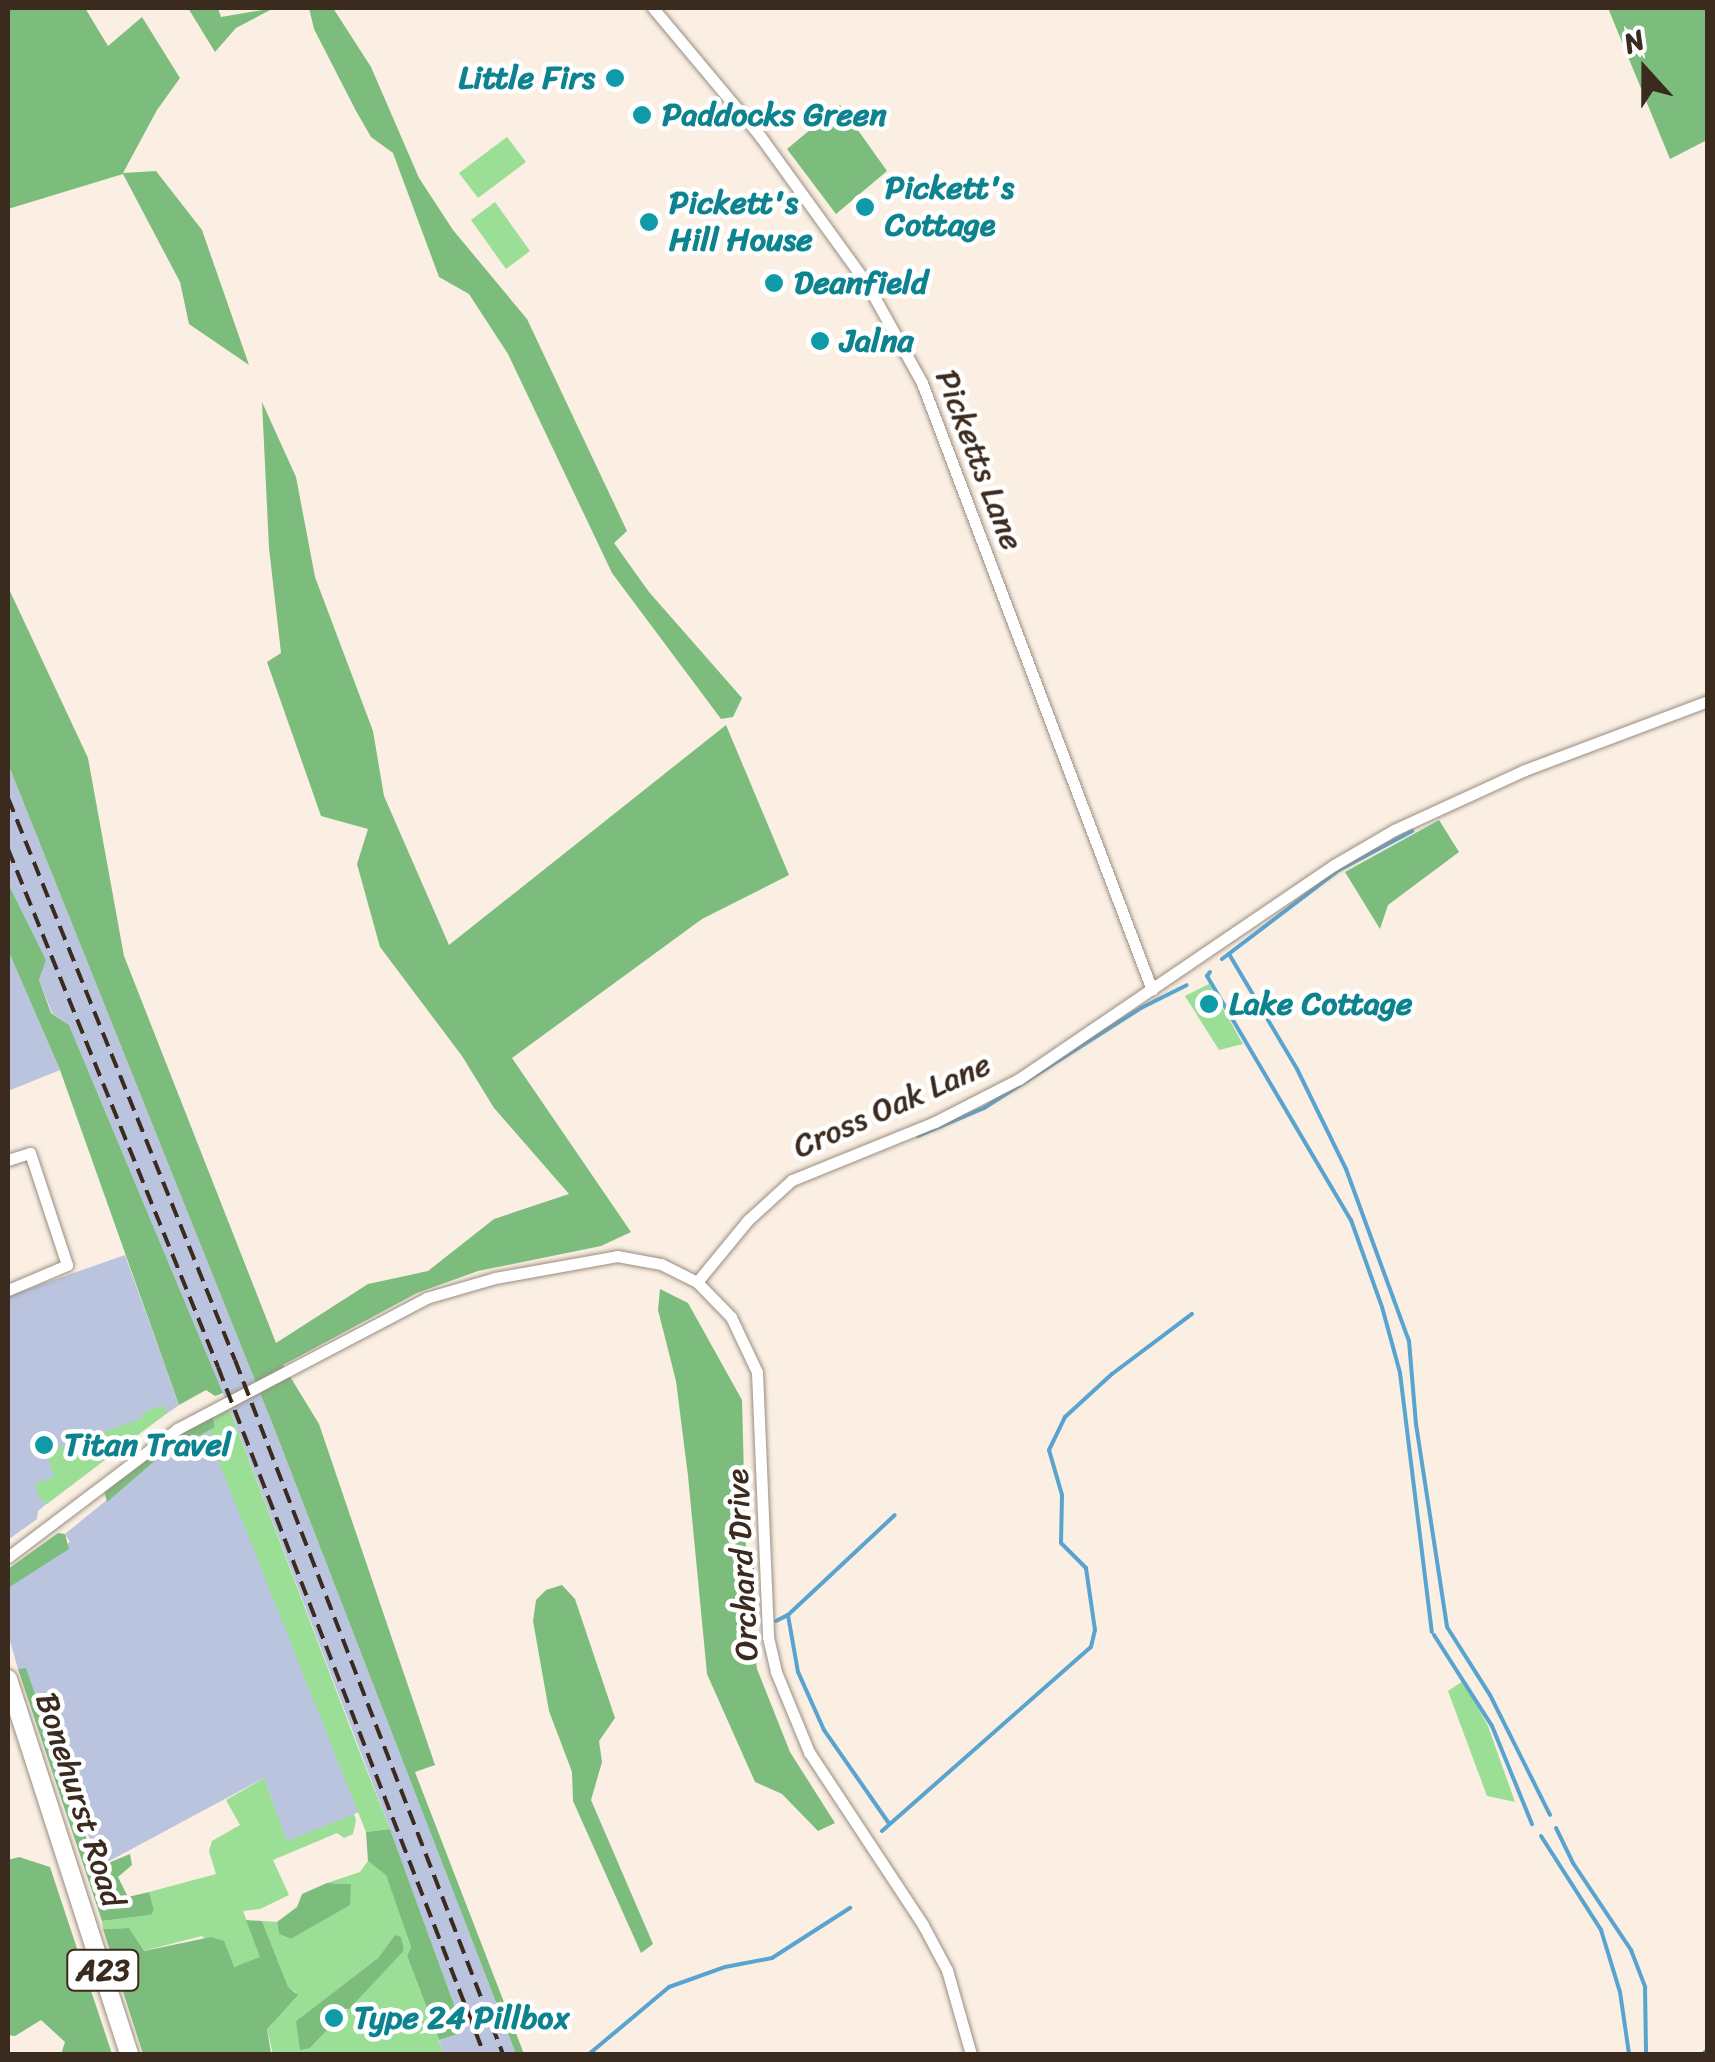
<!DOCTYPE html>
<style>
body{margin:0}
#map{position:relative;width:1715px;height:2062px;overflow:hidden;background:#faefe2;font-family:Sriracha,sans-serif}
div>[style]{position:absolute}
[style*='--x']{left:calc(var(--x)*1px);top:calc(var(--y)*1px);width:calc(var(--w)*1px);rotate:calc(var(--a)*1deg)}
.industrial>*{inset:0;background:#bac4de}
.green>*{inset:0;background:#9bde95}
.forest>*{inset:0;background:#7cbd7e}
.stream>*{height:4px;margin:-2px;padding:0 2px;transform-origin:2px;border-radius:2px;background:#58a3d0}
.roads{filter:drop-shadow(0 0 2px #9a8c80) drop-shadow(0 0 2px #9a8c80)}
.street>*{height:11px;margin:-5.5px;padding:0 5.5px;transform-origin:5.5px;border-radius:5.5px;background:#fff}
.primary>*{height:18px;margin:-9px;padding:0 9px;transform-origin:9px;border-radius:9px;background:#fff}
.rail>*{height:4px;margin-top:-2px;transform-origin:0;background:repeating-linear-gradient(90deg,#3b2a1e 0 15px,transparent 0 23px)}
.dots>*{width:28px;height:28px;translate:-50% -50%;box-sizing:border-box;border:5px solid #fff;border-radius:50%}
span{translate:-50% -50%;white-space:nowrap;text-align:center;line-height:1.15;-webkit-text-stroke:9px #fff;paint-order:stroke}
.shield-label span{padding:2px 8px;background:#fff;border:2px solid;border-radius:8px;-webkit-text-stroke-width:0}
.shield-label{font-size:30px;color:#3b2a1e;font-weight:700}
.culture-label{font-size:32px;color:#0d838f;font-weight:700}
.right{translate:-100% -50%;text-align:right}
.left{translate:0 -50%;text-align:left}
.street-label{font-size:32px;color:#3b2a1e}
.frame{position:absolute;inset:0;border:10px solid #3b2a1e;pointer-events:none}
.north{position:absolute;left:1595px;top:20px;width:100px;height:100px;-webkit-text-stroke:8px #fff;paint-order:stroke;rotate:339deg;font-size:28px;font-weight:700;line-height:40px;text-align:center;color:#3b2a1e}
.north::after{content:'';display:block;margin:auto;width:35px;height:45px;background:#3b2a1e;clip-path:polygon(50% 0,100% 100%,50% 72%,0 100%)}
</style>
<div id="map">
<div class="industrial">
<div style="clip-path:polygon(8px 764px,274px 1428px,516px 2054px,444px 2054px,439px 2040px,464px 2032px,390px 1829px,228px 1405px,69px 1025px,52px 1013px,39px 980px,46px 960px,8px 883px)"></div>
<div style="clip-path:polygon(8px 950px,60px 1070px,8px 1091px)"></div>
<div style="clip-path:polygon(125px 1255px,179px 1405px,88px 1469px,38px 1511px,37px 1519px,8px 1540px,8px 1296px)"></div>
<div style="clip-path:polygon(209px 1430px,359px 1812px,287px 1842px,264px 1778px,100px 1866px,26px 1669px,18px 1669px,8px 1634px,8px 1588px,70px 1542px,65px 1534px,157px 1459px)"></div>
</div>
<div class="green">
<div style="clip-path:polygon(507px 137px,526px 162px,478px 198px,459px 173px)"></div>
<div style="clip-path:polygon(495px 202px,530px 251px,506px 269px,471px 220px)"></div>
<div style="clip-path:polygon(1209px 984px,1243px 1044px,1219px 1050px,1185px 996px)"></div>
<div style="clip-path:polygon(163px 1405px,167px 1413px,47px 1504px,39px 1497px,35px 1484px,54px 1477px,46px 1452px,143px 1418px,142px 1413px)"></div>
<div style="clip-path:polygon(228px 1405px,358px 1748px,390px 1829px,366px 1832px,220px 1465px,209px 1430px,215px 1427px,212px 1413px)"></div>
<div style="clip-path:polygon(1463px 1681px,1488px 1726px,1515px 1802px,1487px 1796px,1448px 1691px)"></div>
<div style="clip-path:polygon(264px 1778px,287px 1841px,354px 1814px,356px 1820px,353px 1834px,344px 1838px,337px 1833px,273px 1860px,289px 1895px,260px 1909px,243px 1911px,261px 1958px,233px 1967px,202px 1936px,143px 1951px,129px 1928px,103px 1929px,102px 1921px,151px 1915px,154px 1910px,149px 1892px,216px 1874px,209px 1851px,212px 1841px,240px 1825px,226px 1800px)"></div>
<div style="clip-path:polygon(evenodd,368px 1861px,386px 1874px,411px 1947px,407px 1956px,444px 2054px,273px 2054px,267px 2029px,296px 1992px,288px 1988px,262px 1921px,277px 1922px,279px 1934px,291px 1939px,349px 1905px,351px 1884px,327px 1883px,360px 1872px,368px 1861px,395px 1935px,404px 1949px,400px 1955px,310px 2048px,296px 2021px,378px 1958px,395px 1935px)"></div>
</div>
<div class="forest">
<div style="clip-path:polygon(8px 8px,85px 8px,108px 46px,142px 17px,180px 78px,157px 110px,123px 173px,156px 171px,202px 230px,249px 365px,189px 324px,180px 282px,123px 174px,8px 209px)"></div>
<div style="clip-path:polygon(188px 8px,218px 8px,221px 17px,274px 8px,236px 28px,215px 52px)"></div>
<div style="clip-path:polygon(309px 8px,333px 8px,371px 67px,419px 178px,453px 230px,527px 319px,627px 531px,614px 543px,649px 592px,742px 698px,733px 717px,721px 719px,612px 573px,508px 354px,469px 294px,439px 277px,393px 153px,371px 137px,356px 111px,314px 29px)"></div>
<div style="clip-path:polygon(1608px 8px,1707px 8px,1707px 140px,1670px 159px)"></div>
<div style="clip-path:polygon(840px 105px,887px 171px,836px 214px,787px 149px)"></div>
<div style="clip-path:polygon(262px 402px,296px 477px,315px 577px,373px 731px,384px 796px,449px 945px,726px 725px,789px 875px,702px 919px,512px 1058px,631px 1232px,601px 1246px,478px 1271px,417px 1293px,283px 1365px,319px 1424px,435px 1765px,415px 1772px,524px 2054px,516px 2054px,274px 1428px,8px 764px,8px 587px,88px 758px,124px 956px,276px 1343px,368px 1284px,428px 1271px,494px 1219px,569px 1194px,494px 1108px,462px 1056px,380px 947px,357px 864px,368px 829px,321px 816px,267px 662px,281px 653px,269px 548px)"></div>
<div style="clip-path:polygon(1439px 820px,1459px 852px,1388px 905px,1380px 929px,1345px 872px)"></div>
<div style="clip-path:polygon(8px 883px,46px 960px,39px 980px,51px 1013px,69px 1025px,223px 1393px,215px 1396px,206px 1390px,179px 1405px,60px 1070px,8px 950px)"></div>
<div style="clip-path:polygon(660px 1289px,688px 1303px,742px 1400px,747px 1589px,757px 1669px,790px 1752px,835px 1823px,818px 1831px,782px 1794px,755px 1782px,707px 1674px,688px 1476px,676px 1381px,658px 1310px)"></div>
<div style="clip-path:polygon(212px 1413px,215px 1427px,157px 1459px,107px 1502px,104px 1490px,118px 1476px)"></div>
<div style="clip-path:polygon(58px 1533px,65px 1534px,69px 1549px,8px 1588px,8px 1569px)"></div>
<div style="clip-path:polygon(562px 1585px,575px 1599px,615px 1718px,599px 1741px,602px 1762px,591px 1800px,653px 1944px,641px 1953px,573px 1801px,572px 1772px,549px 1711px,533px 1621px,536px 1600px,546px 1590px)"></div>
<div style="clip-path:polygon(26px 1668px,93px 1857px,101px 1866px,130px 1854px,132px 1865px,118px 1877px,128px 1897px,149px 1892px,154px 1910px,151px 1915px,102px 1921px,18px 1669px)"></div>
<div style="clip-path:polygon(390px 1829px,464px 2032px,439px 2040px,407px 1956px,411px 1947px,386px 1875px,368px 1861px,366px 1832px)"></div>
<div style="clip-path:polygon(19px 1857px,50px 1867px,112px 2054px,61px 2054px,65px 2042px,41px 2020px,15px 2036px,8px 2035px,8px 1860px)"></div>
<div style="clip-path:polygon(327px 1883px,351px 1884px,350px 1905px,291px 1939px,279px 1934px,277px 1922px,297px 1907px,302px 1894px)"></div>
<div style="clip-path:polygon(246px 1920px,262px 1921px,288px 1987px,298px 1995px,267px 2029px,271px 2053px,143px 2054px,103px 1929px,129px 1928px,144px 1951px,211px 1937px,224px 1941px,234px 1967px,260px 1957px)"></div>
<div style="clip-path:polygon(395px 1935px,401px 1937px,404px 1950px,400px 1955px,349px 2009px,330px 2010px,329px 2021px,334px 2023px,310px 2048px,300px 2050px,296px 2021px,378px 1958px)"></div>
</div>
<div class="stream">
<div style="--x:1229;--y:954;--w:134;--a:59.4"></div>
<div style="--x:1297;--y:1069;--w:111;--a:63.9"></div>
<div style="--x:1346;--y:1169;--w:183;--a:69.9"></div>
<div style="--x:1409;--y:1341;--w:83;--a:85.2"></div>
<div style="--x:1416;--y:1424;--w:205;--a:81.3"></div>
<div style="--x:1447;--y:1627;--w:80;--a:57.7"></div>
<div style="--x:1490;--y:1695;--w:134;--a:63.4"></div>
<div style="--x:1222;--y:959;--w:147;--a:-37.3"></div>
<div style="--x:1339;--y:870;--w:83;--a:-28.1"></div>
<div style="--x:1210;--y:972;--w:5;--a:127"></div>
<div style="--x:1207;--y:976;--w:283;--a:59.5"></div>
<div style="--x:1351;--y:1220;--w:92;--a:70.4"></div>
<div style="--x:1382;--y:1307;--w:68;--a:74.7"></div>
<div style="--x:1400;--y:1373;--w:261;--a:83"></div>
<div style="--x:918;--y:1136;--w:72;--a:-23"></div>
<div style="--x:984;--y:1108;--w:186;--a:-32.5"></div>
<div style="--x:1141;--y:1008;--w:51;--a:-26.6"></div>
<div style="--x:752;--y:1564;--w:67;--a:89.1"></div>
<div style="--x:776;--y:1621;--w:13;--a:-27"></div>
<div style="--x:1434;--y:1635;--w:108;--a:57.5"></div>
<div style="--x:1492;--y:1726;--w:106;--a:67.8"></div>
<div style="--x:888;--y:1822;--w:112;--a:-124.8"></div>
<div style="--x:824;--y:1730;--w:64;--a:-114.1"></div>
<div style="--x:798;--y:1672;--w:58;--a:-100"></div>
<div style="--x:788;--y:1615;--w:146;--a:-43.1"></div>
<div style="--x:1556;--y:1828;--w:39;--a:64"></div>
<div style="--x:1573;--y:1863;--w:105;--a:56.3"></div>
<div style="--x:1631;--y:1950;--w:40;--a:69"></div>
<div style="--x:1645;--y:1987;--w:67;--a:89.1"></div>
<div style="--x:882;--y:1831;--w:278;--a:-41.4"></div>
<div style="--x:1091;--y:1647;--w:17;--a:-77"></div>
<div style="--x:1095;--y:1630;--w:63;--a:-98.3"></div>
<div style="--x:1086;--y:1568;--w:35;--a:-135"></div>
<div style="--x:1061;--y:1543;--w:48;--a:-88.8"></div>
<div style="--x:1062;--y:1495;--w:47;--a:-106.1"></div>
<div style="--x:1049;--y:1450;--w:37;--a:-64"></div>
<div style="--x:1065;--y:1417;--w:64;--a:-42.5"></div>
<div style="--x:1112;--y:1374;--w:100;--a:-36.9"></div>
<div style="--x:1541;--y:1836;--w:112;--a:57.4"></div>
<div style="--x:1601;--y:1930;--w:65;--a:73"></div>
<div style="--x:1620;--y:1992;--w:63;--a:81.7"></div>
<div style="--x:589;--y:2054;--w:104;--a:-39.9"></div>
<div style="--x:669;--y:1987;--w:59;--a:-19.7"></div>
<div style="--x:725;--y:1967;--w:48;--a:-10.8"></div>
<div style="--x:772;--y:1958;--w:93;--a:-32.7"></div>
<div style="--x:1703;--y:2054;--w:7;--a:-45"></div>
</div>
<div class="roads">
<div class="street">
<div style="--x:653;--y:8;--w:167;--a:50.1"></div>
<div style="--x:760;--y:136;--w:183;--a:54.1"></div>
<div style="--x:867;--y:284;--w:113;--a:60.9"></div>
<div style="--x:922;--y:383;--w:649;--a:69.25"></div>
<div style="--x:8;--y:1160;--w:23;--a:-18"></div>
<div style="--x:30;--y:1153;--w:118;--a:71.7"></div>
<div style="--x:67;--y:1265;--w:64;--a:157"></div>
<div style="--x:697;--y:1282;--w:80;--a:-50.6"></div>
<div style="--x:748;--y:1220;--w:59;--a:-42.3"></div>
<div style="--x:792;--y:1180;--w:154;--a:-22.1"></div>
<div style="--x:935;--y:1122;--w:94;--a:-27.1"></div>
<div style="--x:1019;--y:1079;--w:381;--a:-34.2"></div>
<div style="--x:1334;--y:865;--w:69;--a:-30.3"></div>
<div style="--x:1394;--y:830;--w:144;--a:-24.6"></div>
<div style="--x:1525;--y:770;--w:196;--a:-20.7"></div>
<div style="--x:8;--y:1557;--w:212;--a:-37.1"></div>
<div style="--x:177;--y:1429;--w:281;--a:-27.7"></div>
<div style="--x:426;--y:1298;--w:72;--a:-16.2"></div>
<div style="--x:495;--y:1278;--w:124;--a:-10.2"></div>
<div style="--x:617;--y:1256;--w:45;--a:10.3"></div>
<div style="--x:661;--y:1264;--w:40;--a:26.6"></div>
<div style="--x:697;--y:1282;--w:49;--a:45.8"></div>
<div style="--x:731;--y:1317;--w:61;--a:64.7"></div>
<div style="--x:757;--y:1372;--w:265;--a:87.6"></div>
<div style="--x:768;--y:1637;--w:36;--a:77"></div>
<div style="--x:776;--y:1672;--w:87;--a:67.6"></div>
<div style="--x:809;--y:1752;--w:207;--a:56.6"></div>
<div style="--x:923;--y:1925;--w:51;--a:61.9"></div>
<div style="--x:947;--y:1970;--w:87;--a:74.1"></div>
</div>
<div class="primary">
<div style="--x:8;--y:1679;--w:394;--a:72.1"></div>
</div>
</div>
<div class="rail">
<div style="--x:8;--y:798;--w:606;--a:68.01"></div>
<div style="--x:235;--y:1360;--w:744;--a:68.89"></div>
<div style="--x:8;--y:849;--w:559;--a:67.93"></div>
<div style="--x:218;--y:1367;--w:737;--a:68.83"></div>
</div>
<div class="dots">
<div style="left:615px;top:78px;background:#0f9aa8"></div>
<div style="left:642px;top:115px;background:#0f9aa8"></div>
<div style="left:865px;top:207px;background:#0f9aa8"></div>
<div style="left:649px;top:222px;background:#0f9aa8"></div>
<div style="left:774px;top:283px;background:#0f9aa8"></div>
<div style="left:820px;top:341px;background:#0f9aa8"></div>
<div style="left:1209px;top:1004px;background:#0f9aa8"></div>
<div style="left:44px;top:1445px;background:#0f9aa8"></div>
<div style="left:334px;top:2018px;background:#0f9aa8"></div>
</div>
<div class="shield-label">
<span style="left:103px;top:1970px">A23</span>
</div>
<div class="culture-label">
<span class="right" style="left:595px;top:78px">Little Firs</span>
<span class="left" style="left:662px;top:115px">Paddocks Green</span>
<span class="left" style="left:885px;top:207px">Pickett's<br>Cottage</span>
<span class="left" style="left:669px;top:222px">Pickett's<br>Hill House</span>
<span class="left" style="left:794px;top:283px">Deanfield</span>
<span class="left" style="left:840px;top:341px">Jalna</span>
<span class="left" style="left:1229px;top:1004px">Lake Cottage</span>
<span class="left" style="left:64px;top:1445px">Titan Travel</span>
<span class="left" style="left:354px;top:2018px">Type 24 Pillbox</span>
</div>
<div class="street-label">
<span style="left:979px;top:460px;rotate:69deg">Picketts Lane</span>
<span style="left:892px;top:1106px;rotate:-24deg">Cross Oak Lane</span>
<span style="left:743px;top:1565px;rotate:-93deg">Orchard Drive</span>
<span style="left:79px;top:1800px;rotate:72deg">Bonehurst Road</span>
</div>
<div class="frame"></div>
<div class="north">N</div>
</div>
